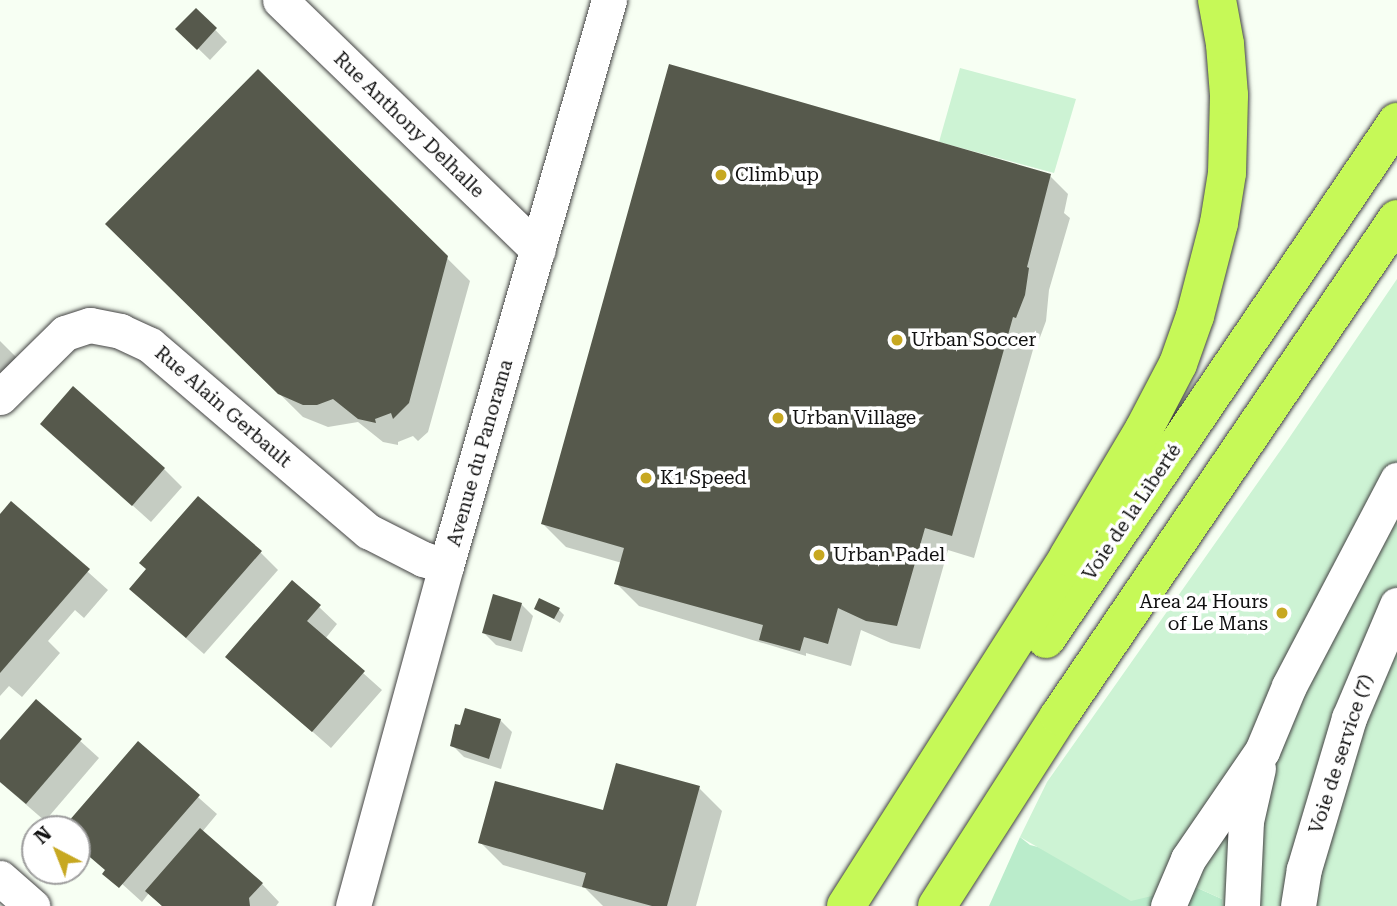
<!DOCTYPE html>
<meta charset="utf-8">
<style>
body{margin:0}
#map{position:relative;width:1397px;height:906px;overflow:hidden;background:#f7fff3;font-family:"Roboto Serif",serif}
div>[style]{position:absolute}
[style*='--x']{left:calc(var(--x)*1px);top:calc(var(--y)*1px);width:calc(var(--w)*1px);rotate:calc(var(--a)*1deg)}
.green>*{inset:0;background:#baeccb}
.pitch>*{inset:0;background:#cdf3d4}
.shadow>*{inset:0;background:#0003}
.building>*{inset:0;background:#56594c}
.roads{filter:drop-shadow(0 0 2px #434343) drop-shadow(0 0 2px #434343)}
.minor>*{height:35px;margin:-17.5px;padding:0 17.5px;transform-origin:17.5px;border-radius:17.5px;background:#fff}
.highway>*{height:38px;margin:-19px;padding:0 19px;transform-origin:19px;border-radius:19px;background:#c6f957}
.dots>*{width:19px;height:19px;translate:-50% -50%;box-sizing:border-box;border:4px solid #fff;border-radius:50%}
span{translate:-50% -50%;white-space:nowrap;text-align:center;line-height:1.15;-webkit-text-stroke:7px #fff;paint-order:stroke}
.street-label{font-size:19px;color:#101010}
.poi-label{font-size:19px;color:#101010}
.left{translate:0 -50%;text-align:left}
.right{translate:-100% -50%;text-align:right}
.north{position:absolute;left:21px;top:815px;width:70px;height:70px;box-sizing:border-box;background:#fff;border:2px solid #9f9f9f;border-radius:50%;rotate:318deg;font-size:19px;font-weight:700;line-height:28px;text-align:center;color:#101010}
.north::after{content:'';display:block;margin:auto;width:24px;height:32px;background:#c7a821;clip-path:polygon(50% 0,100% 100%,50% 72%,0 100%)}
</style>
<div id="map">
<div class="green">
<div style="clip-path:polygon(1020px 837px,1030px 845px,1193px 886px,1222px 899px,1223px 906px,989px 906px)"></div>
</div>
<div class="pitch">
<div style="clip-path:polygon(960px 68px,1076px 99px,1054px 173px,939px 142px)"></div>
<div style="clip-path:polygon(1397px 279px,1397px 906px,1223px 906px,1222px 899px,1193px 886px,1131px 901px,1020px 837px,1047px 782px,1285px 444px)"></div>
</div>
<div class="shadow">
<div style="clip-path:polygon(196px 10px,227px 42px,210px 60px,178px 29px)"></div>
<div style="clip-path:polygon(258px 71px,470px 281px,428px 432px,418px 441px,413px 436px,398px 442px,398px 445px,383px 442px,358px 422px,328px 427px,303px 417px,108px 224px)"></div>
<div style="clip-path:polygon(1050px 176px,1068px 194px,1064px 213px,1070px 218px,1049px 290px,1046px 321px,1039px 340px,1036px 339px,974px 558px,948px 550px,920px 649px,891px 643px,861px 630px,851px 666px,806px 653px,806px 656px,639px 606px,616px 583px,622px 563px,566px 547px,543px 524px)"></div>
<div style="clip-path:polygon(0 341px,17px 358px,0 376px)"></div>
<div style="clip-path:polygon(42px 424px,164px 469px,182px 487px,151px 522px)"></div>
<div style="clip-path:polygon(11px 503px,108px 590px,84px 618px,75px 610px,48px 641px,60px 653px,22px 697px,9px 686px,0 696px,0 517px)"></div>
<div style="clip-path:polygon(260px 552px,278px 570px,204px 654px,149px 606px)"></div>
<div style="clip-path:polygon(521px 604px,533px 616px,522px 652px,496px 645px,484px 633px)"></div>
<div style="clip-path:polygon(319px 607px,337px 624px,325px 639px,382px 690px,331px 748px,228px 657px)"></div>
<div style="clip-path:polygon(536px 608px,559px 610px,564px 615px,560px 623px)"></div>
<div style="clip-path:polygon(36px 701px,99px 758px,45px 821px,0 782px,0 743px)"></div>
<div style="clip-path:polygon(500px 720px,512px 732px,501px 769px,464px 757px,452px 745px)"></div>
<div style="clip-path:polygon(138px 744px,217px 814px,202px 832px,262px 884px,279px 902px,276px 906px,162px 906px,149px 893px,142px 902px,77px 843px)"></div>
<div style="clip-path:polygon(699px 788px,722px 811px,696px 906px,603px 906px,585px 888px,503px 865px,480px 842px)"></div>
</div>
<div class="building">
<div style="clip-path:polygon(196px 8px,217px 28px,197px 50px,175px 29px)"></div>
<div style="clip-path:polygon(669px 64px,1051px 174px,1027px 267px,1029px 268px,1025px 295px,1016px 318px,1013px 317px,952px 536px,925px 528px,897px 626px,866px 621px,838px 608px,828px 644px,804px 637px,800px 651px,759px 640px,763px 625px,614px 584px,624px 548px,541px 524px)"></div>
<div style="clip-path:polygon(258px 69px,448px 256px,409px 403px,393px 419px,391px 413px,375px 419px,376px 423px,358px 419px,333px 399px,317px 405px,303px 405px,278px 394px,105px 224px)"></div>
<div style="clip-path:polygon(73px 386px,165px 468px,132px 506px,40px 424px)"></div>
<div style="clip-path:polygon(198px 496px,262px 551px,186px 638px,129px 589px,146px 569px,139px 563px)"></div>
<div style="clip-path:polygon(11px 501px,90px 569px,0 673px,0 514px)"></div>
<div style="clip-path:polygon(292px 580px,321px 605px,307px 621px,365px 671px,312px 732px,225px 657px)"></div>
<div style="clip-path:polygon(493px 594px,522px 603px,511px 641px,482px 633px)"></div>
<div style="clip-path:polygon(539px 598px,560px 608px,554px 619px,534px 609px)"></div>
<div style="clip-path:polygon(36px 699px,82px 739px,26px 804px,0 782px,0 740px)"></div>
<div style="clip-path:polygon(465px 708px,501px 719px,489px 759px,450px 746px,455px 724px,460px 725px)"></div>
<div style="clip-path:polygon(138px 741px,200px 795px,119px 888px,102px 874px,105px 870px,77px 846px,77px 829px,62px 829px)"></div>
<div style="clip-path:polygon(616px 763px,700px 786px,667px 906px,652px 906px,582px 887px,586px 873px,478px 843px,495px 781px,603px 810px)"></div>
<div style="clip-path:polygon(200px 828px,263px 883px,249px 898px,250px 906px,162px 906px,145px 891px)"></div>
</div>
<div class="roads">
<div class="minor">
<div style="--x:280;--y:0;--w:359;--a:44.1"></div>
<div style="--x:0;--y:397;--w:91;--a:-44.6"></div>
<div style="--x:65;--y:333;--w:26;--a:-18"></div>
<div style="--x:90;--y:325;--w:31;--a:11"></div>
<div style="--x:120;--y:331;--w:33;--a:25"></div>
<div style="--x:150;--y:345;--w:287;--a:40.5"></div>
<div style="--x:368;--y:531;--w:62;--a:27"></div>
<div style="--x:423;--y:559;--w:24;--a:17"></div>
<div style="--x:0;--y:878;--w:43;--a:41.2"></div>
<div style="--x:353;--y:906;--w:352;--a:-74.7"></div>
<div style="--x:446;--y:566;--w:589;--a:-73.93"></div>
<div style="--x:1168;--y:906;--w:51;--a:-66.9"></div>
<div style="--x:1188;--y:859;--w:131;--a:-55.6"></div>
<div style="--x:1262;--y:751;--w:70;--a:-67.4"></div>
<div style="--x:1289;--y:686;--w:233;--a:-62.3"></div>
<div style="--x:1242;--y:906;--w:85;--a:-87.3"></div>
<div style="--x:1246;--y:821;--w:54;--a:-77.2"></div>
<div style="--x:1298;--y:906;--w:37;--a:-81"></div>
<div style="--x:1304;--y:869;--w:158;--a:-73.4"></div>
<div style="--x:1349;--y:718;--w:123;--a:-67"></div>
</div>
<div class="highway">
<div style="--x:1046;--y:639;--w:625;--a:-55.83"></div>
<div style="--x:846;--y:906;--w:414;--a:-57.5"></div>
<div style="--x:1068;--y:557;--w:149;--a:-59.3"></div>
<div style="--x:1144;--y:429;--w:73;--a:-62.4"></div>
<div style="--x:1178;--y:364;--w:51;--a:-70.5"></div>
<div style="--x:1195;--y:316;--w:96;--a:-75.5"></div>
<div style="--x:1219;--y:223;--w:51;--a:-80.9"></div>
<div style="--x:1227;--y:173;--w:78;--a:-88.5"></div>
<div style="--x:1229;--y:95;--w:51;--a:-94.5"></div>
<div style="--x:1225;--y:44;--w:45;--a:-100.3"></div>
<div style="--x:937;--y:906;--w:226;--a:-57.3"></div>
<div style="--x:1059;--y:716;--w:601;--a:-55.78"></div>
</div>
</div>
<div class="dots">
<div style="left:721px;top:175px;background:#c7a821"></div>
<div style="left:897px;top:340px;background:#c7a821"></div>
<div style="left:778px;top:418px;background:#c7a821"></div>
<div style="left:646px;top:478px;background:#c7a821"></div>
<div style="left:819px;top:555px;background:#c7a821"></div>
<div style="left:1282px;top:613px;background:#c7a821"></div>
</div>
<div class="street-label">
<span style="left:409px;top:125px;rotate:44deg">Rue Anthony Delhalle</span>
<span style="left:223px;top:407px;rotate:41deg">Rue Alain Gerbault</span>
<span style="left:480px;top:453px;rotate:-74deg">Avenue du Panorama</span>
<span style="left:1132px;top:512px;rotate:-56deg">Voie de la Liberté</span>
<span style="left:1341px;top:754px;rotate:-72deg">Voie de service (7)</span>
</div>
<div class="poi-label">
<span class="left" style="left:735px;top:175px">Climb up</span>
<span class="left" style="left:911px;top:340px">Urban Soccer</span>
<span class="left" style="left:792px;top:418px">Urban Village</span>
<span class="left" style="left:660px;top:478px">K1 Speed</span>
<span class="left" style="left:833px;top:555px">Urban Padel</span>
<span class="right" style="left:1268px;top:613px">Area 24 Hours<br>of Le Mans</span>
</div>
<div class="north">N</div>
</div>
